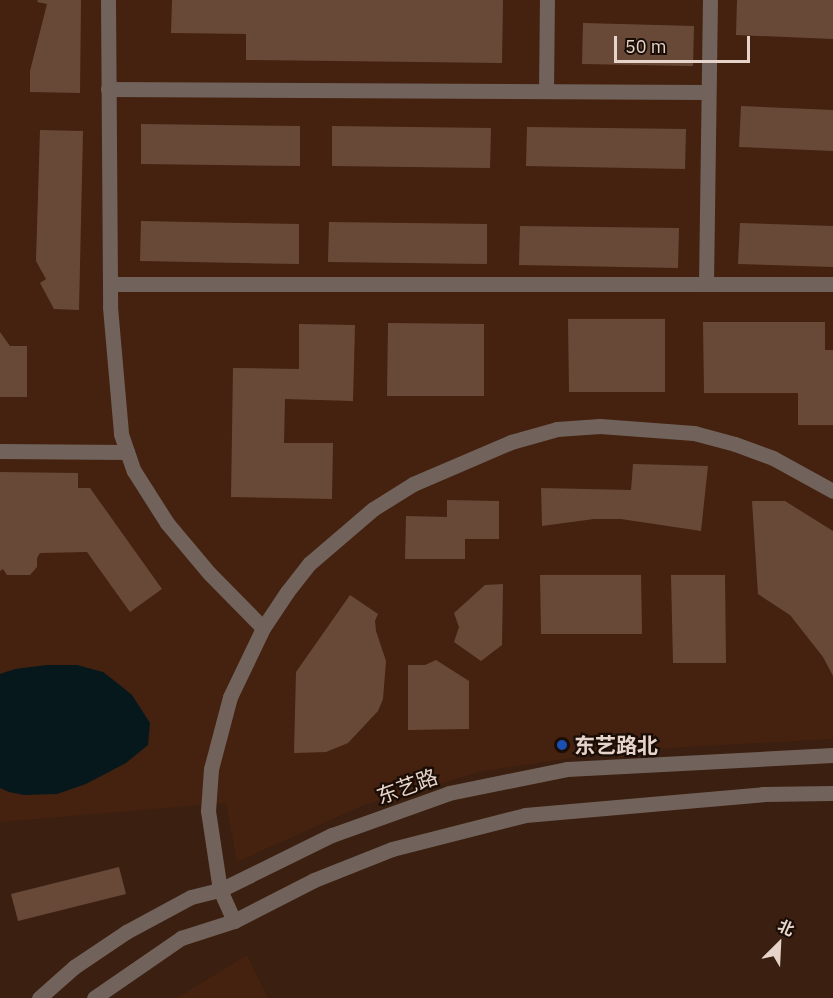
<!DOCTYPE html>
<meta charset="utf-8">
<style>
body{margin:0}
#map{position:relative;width:833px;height:998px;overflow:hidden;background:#3b1f10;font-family:"IBM Plex Sans","Noto Sans SC",sans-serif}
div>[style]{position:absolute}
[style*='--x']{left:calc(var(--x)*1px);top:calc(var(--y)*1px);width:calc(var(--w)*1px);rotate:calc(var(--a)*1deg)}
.built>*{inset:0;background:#44220f}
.water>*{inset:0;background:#07181d}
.building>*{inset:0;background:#684938}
.minor>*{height:15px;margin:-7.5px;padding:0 7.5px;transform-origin:7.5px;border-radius:7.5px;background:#71635b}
.dots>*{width:16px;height:16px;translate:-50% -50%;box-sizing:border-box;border:3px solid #190d06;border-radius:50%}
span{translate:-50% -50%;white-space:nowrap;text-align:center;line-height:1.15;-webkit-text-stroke:4.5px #190d06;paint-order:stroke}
.poi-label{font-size:21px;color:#e6d3c9;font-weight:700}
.left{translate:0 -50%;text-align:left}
.street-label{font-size:21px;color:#e6d3c9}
.north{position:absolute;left:749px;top:914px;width:60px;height:60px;-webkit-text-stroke:4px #190d06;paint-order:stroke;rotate:24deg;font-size:16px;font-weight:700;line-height:24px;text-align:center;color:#e6d3c9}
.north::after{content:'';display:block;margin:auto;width:21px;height:27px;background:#e6d3c9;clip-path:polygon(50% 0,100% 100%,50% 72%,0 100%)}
.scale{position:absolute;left:614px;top:36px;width:136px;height:27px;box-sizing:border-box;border:3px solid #e6d3c9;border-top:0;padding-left:8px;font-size:18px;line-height:21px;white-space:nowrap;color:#e6d3c9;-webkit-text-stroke:4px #190d06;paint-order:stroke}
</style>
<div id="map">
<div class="built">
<div style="clip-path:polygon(0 0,833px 0,833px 739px,617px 751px,484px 771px,364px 805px,237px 862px,226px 803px,0 822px)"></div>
<div style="clip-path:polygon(247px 955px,268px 998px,177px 998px,224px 969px)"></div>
</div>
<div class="water">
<div style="clip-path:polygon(47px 665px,77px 665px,103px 672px,116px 682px,132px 695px,150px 723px,148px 745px,126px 763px,86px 784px,57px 794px,24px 795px,9px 792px,0 788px,0 674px,15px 669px)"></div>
</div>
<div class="building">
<div style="clip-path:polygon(38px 0,81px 0,80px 93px,30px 92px,30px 71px,47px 4px,37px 2px)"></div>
<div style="clip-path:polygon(172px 0,503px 0,502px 63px,246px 60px,246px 34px,171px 33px)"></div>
<div style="clip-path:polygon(737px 0,833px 0,833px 39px,736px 35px)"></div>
<div style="clip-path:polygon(583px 23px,694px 26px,693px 66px,582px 64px)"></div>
<div style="clip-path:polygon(741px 106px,833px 110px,833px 151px,739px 147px)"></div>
<div style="clip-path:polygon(141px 124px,300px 126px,300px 166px,141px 164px)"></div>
<div style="clip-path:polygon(332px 126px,491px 128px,490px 168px,332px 166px)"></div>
<div style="clip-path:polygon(527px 127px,686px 129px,685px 169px,526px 166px)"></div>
<div style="clip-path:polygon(40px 130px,83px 131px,79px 310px,54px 309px,40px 283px,46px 279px,36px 261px)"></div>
<div style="clip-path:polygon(141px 221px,299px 224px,299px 264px,140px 261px)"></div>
<div style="clip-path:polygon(329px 222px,487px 224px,487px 264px,328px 262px)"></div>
<div style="clip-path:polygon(740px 223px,833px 226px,833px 267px,738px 264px)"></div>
<div style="clip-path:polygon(520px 226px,679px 228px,678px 268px,519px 265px)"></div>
<div style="clip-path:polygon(568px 319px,665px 319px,665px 392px,569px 392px)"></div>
<div style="clip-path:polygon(703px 322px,825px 322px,825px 350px,833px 350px,833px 425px,798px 425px,798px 393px,704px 393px)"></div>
<div style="clip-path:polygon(388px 323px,484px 324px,484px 396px,387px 396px)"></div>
<div style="clip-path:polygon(299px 324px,355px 325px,353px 401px,285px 399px,284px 443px,333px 443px,332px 499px,231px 497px,233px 368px,299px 369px)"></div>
<div style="clip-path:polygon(0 332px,10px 346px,27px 346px,27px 397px,0 397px)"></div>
<div style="clip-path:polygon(633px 464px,708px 466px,701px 531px,621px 519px,594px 519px,542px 526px,541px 488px,631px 490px)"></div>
<div style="clip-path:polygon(0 472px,78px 473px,78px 488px,90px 488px,162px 589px,130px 612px,87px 552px,40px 553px,37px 558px,37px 567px,30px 575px,7px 575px,3px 569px,0 571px)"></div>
<div style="clip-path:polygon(447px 500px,499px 501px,499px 539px,465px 539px,465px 559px,405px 559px,406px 516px,447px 517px)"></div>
<div style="clip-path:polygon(752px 501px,785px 501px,833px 531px,833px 676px,823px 657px,790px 615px,758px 594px)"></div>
<div style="clip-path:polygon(540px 575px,641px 575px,642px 634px,541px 634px)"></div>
<div style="clip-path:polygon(671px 575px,725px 575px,726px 663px,673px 663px)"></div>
<div style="clip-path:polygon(503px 584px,502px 645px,481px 661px,454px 642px,459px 627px,454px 613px,485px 585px)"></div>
<div style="clip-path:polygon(350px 595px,378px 614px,375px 621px,376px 631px,386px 661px,383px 699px,378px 711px,348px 743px,326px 752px,294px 753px,296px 672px)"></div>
<div style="clip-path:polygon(436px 660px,469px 681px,469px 729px,408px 730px,408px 665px,425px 665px)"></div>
<div style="clip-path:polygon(119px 867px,126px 894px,18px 921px,11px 894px)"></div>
</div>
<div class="minor">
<div style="--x:108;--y:0;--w:307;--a:89.6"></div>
<div style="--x:110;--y:307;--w:127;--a:85"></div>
<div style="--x:121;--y:434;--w:39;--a:71"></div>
<div style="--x:134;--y:471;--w:62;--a:57.6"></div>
<div style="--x:167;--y:523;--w:65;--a:50"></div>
<div style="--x:209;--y:573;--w:77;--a:45.5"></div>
<div style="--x:108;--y:89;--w:599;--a:0.29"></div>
<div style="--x:546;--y:91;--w:91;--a:-89.4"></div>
<div style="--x:110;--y:284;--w:723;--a:0"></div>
<div style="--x:706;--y:284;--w:284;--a:-89.2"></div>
<div style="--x:0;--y:451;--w:127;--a:0.5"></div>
<div style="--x:234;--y:921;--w:34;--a:-114"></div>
<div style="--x:220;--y:890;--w:80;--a:-98.6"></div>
<div style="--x:208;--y:811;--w:42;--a:-85.9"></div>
<div style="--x:211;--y:769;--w:74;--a:-75.2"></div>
<div style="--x:230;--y:697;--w:76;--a:-64.4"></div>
<div style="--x:263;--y:628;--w:43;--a:-56.3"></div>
<div style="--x:287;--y:592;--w:37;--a:-52"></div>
<div style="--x:310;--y:563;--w:83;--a:-40.6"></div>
<div style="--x:373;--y:509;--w:47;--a:-32"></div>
<div style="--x:413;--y:484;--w:107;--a:-23.2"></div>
<div style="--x:511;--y:442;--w:48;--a:-15.8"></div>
<div style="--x:557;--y:429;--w:43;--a:-4"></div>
<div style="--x:600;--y:426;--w:94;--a:4.3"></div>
<div style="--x:694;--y:433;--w:42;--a:15"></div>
<div style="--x:735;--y:444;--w:40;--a:20.2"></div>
<div style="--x:773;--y:458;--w:68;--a:28.8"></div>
<div style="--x:39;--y:998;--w:47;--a:-41.5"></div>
<div style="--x:74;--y:967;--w:63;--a:-33.9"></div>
<div style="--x:126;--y:932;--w:74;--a:-28.3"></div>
<div style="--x:191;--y:897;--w:30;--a:-14"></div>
<div style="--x:220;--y:890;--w:125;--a:-26.2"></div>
<div style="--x:332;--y:835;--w:124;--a:-19.7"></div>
<div style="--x:449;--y:793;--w:120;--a:-11.5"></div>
<div style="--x:567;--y:769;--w:266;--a:-3"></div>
<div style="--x:94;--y:998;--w:106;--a:-34.6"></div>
<div style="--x:181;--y:938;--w:56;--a:-17.8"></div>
<div style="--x:234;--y:921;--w:90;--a:-27.1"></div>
<div style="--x:314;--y:880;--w:84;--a:-21.7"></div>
<div style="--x:392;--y:849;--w:137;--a:-14.3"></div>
<div style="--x:525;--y:815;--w:239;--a:-5"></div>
<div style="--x:763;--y:794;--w:70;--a:-0.8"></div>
</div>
<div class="dots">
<div style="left:562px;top:745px;background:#1a4fb4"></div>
</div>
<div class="poi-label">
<span class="left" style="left:574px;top:745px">东艺路北</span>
</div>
<div class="street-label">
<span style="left:407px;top:786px;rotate:-20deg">东艺路</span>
</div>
<div class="north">北</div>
<div class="scale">50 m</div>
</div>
